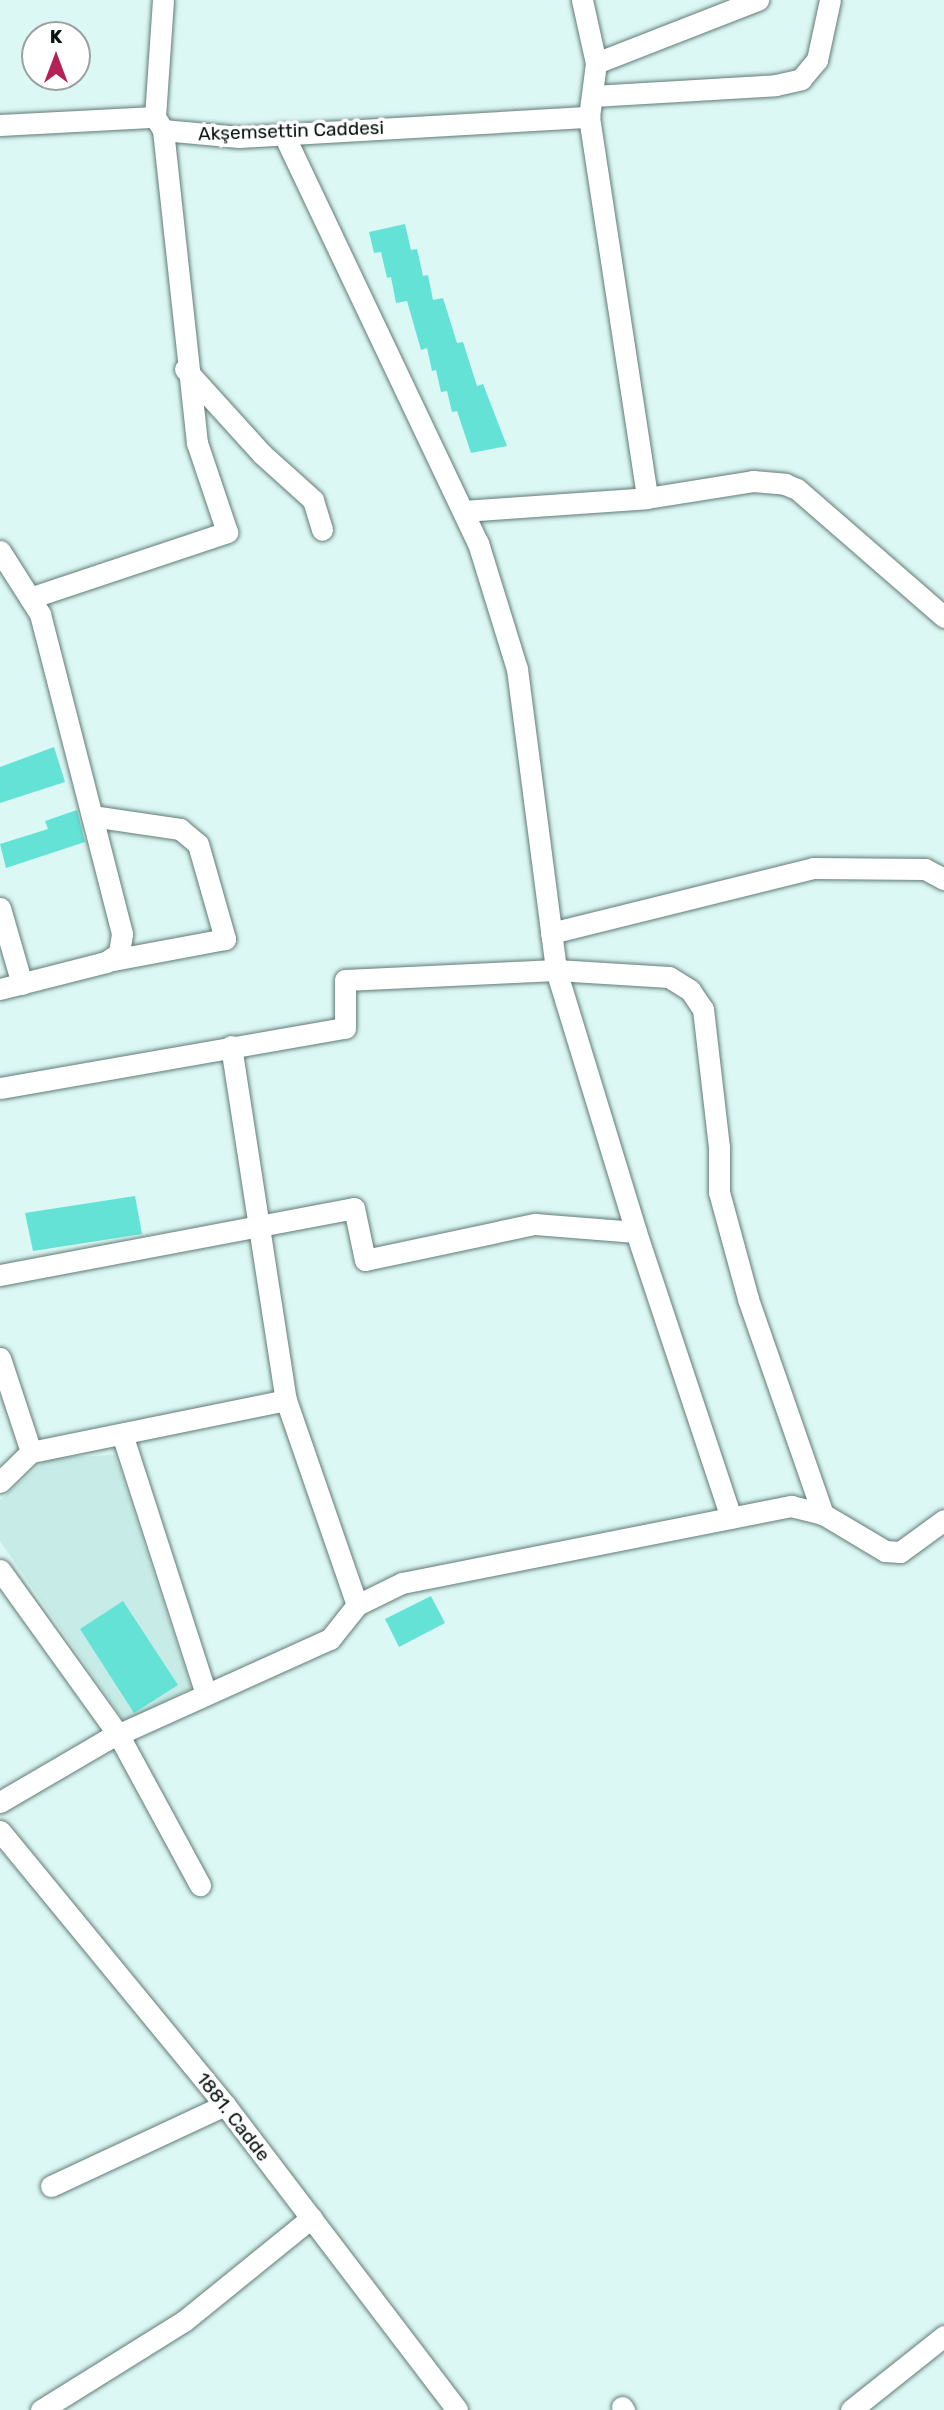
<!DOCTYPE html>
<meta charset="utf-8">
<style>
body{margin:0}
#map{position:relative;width:944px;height:2410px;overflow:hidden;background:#dcf8f4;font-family:Rubik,sans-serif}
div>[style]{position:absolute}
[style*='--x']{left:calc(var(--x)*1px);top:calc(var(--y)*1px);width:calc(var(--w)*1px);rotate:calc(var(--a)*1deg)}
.built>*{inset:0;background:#c7ece7}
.building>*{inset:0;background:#64e2d6}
.roads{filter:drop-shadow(0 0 2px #627b77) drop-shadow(0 0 2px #627b77)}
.minor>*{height:21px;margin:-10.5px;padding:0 10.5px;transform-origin:10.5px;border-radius:10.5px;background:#fff}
span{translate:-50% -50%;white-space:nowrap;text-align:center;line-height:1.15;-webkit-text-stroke:7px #fff;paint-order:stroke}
.street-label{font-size:19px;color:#081211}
.north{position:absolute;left:21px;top:21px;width:70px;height:70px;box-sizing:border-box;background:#fff;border:2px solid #9ca0a0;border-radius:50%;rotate:0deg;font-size:19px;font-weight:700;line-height:28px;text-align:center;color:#081211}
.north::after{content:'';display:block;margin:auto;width:24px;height:32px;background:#b22253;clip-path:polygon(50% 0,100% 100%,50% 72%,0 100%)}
</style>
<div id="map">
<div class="built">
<div style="clip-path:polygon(115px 1455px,191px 1688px,125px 1722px,0 1541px,0 1500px,48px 1458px)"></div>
</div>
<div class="building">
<div style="clip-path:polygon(405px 224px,411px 250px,417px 249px,423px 276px,428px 275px,433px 300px,443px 298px,457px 343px,463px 342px,477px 386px,483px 384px,507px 446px,471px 453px,457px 411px,452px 412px,447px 391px,441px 392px,436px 370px,432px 371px,427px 348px,421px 350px,407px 301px,396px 303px,391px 277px,387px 278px,381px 252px,374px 253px,369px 232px)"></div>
<div style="clip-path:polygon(54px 747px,65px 782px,0 803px,0 767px)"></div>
<div style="clip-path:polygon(77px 810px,85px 842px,6px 868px,0 844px,48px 829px,45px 821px)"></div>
<div style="clip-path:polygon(135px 1196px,142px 1234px,33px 1251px,25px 1213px)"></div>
<div style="clip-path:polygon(431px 1596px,445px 1623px,399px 1647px,385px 1619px)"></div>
<div style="clip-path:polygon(123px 1601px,178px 1685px,134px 1713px,80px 1629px)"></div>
</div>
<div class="roads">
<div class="minor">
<div style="--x:582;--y:0;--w:65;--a:77.5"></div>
<div style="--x:596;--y:63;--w:54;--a:97.4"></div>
<div style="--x:589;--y:117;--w:385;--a:81.3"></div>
<div style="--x:596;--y:63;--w:174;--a:-21.3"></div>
<div style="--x:593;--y:96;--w:183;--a:-3.4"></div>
<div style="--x:776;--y:85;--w:26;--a:-13"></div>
<div style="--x:801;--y:79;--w:25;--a:-50"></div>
<div style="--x:817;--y:60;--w:61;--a:-77.8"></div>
<div style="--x:155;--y:117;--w:117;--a:-86.1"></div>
<div style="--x:0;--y:125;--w:155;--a:-3"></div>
<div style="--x:155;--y:117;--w:15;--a:58"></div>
<div style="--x:163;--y:130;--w:76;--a:5.3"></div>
<div style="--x:239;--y:137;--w:351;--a:-3.3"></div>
<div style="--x:283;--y:133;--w:454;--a:64.6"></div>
<div style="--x:478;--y:543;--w:132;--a:72.8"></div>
<div style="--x:517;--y:669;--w:304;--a:82.6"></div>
<div style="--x:556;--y:970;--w:274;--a:73"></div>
<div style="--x:636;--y:1232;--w:301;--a:71.6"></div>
<div style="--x:185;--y:369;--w:115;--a:47.8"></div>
<div style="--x:262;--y:454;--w:69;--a:42"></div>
<div style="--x:313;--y:500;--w:31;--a:73"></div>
<div style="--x:463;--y:511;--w:184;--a:-4"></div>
<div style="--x:647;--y:498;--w:107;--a:-9.1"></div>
<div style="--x:753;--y:481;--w:32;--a:5"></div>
<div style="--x:785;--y:484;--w:13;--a:23"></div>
<div style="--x:797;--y:489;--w:195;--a:41"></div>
<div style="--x:0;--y:551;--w:75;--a:57.6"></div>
<div style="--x:40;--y:614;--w:330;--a:75.6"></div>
<div style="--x:122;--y:934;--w:19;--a:99"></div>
<div style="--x:119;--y:953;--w:16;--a:145"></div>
<div style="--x:106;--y:962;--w:109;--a:165.7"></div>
<div style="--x:30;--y:598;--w:208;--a:-18.5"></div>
<div style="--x:227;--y:532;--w:94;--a:-108.6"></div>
<div style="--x:197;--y:443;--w:315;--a:-96.2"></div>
<div style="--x:92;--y:816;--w:89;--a:8.4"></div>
<div style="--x:180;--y:829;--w:23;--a:40"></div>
<div style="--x:198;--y:844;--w:99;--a:74.1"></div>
<div style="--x:225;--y:939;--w:119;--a:169.4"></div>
<div style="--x:0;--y:908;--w:79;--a:73.9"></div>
<div style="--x:551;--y:933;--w:270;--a:-13.9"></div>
<div style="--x:813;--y:868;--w:112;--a:0.5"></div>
<div style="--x:925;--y:869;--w:21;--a:28"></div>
<div style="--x:231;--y:1046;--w:358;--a:81.2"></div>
<div style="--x:286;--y:1400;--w:217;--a:70.9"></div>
<div style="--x:0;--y:1088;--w:350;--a:-9.9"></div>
<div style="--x:345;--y:1028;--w:48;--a:-90"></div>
<div style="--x:345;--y:980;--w:211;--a:-2.7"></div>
<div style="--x:556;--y:970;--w:113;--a:3.5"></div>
<div style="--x:669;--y:977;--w:25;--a:32"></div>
<div style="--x:690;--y:990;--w:23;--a:56"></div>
<div style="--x:703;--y:1009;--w:139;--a:83.4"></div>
<div style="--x:719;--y:1147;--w:45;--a:90"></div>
<div style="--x:719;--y:1192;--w:111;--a:74.8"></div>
<div style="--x:748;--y:1299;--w:228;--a:70.8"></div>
<div style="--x:0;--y:1275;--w:360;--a:-10.7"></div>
<div style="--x:354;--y:1208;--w:53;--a:78.1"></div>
<div style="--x:365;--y:1260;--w:174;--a:-12"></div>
<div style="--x:535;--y:1224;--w:101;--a:4.5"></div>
<div style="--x:0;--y:1358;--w:99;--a:71.7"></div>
<div style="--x:122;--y:1434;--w:273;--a:72.1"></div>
<div style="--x:0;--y:1482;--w:43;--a:-44.1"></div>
<div style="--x:31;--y:1452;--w:260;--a:-11.5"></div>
<div style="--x:0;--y:1570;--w:202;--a:54.3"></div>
<div style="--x:118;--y:1734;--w:172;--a:61.5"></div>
<div style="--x:0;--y:1802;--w:123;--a:-30.3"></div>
<div style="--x:106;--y:1740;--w:246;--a:-24.3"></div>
<div style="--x:330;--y:1639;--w:43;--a:-51.5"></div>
<div style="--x:357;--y:1605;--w:50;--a:-26.1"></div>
<div style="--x:402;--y:1583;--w:397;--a:-11.2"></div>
<div style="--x:791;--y:1506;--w:33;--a:14"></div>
<div style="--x:823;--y:1514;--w:72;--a:30.8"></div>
<div style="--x:885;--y:1551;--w:15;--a:4"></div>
<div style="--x:900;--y:1552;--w:54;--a:-36"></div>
<div style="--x:0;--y:1831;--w:355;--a:50.6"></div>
<div style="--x:225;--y:2105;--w:383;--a:52.7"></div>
<div style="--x:51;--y:2186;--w:192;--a:-25"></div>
<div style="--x:622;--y:2407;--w:4;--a:56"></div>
<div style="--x:41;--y:2410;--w:168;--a:-31.9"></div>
<div style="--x:184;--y:2321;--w:164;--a:-39"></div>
<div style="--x:851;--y:2410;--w:119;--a:-38.5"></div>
</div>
</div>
<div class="street-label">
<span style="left:291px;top:131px;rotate:-2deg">Akşemsettin Caddesi</span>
<span style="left:233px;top:2117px;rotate:52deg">1881. Cadde</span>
</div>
<div class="north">K</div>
</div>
